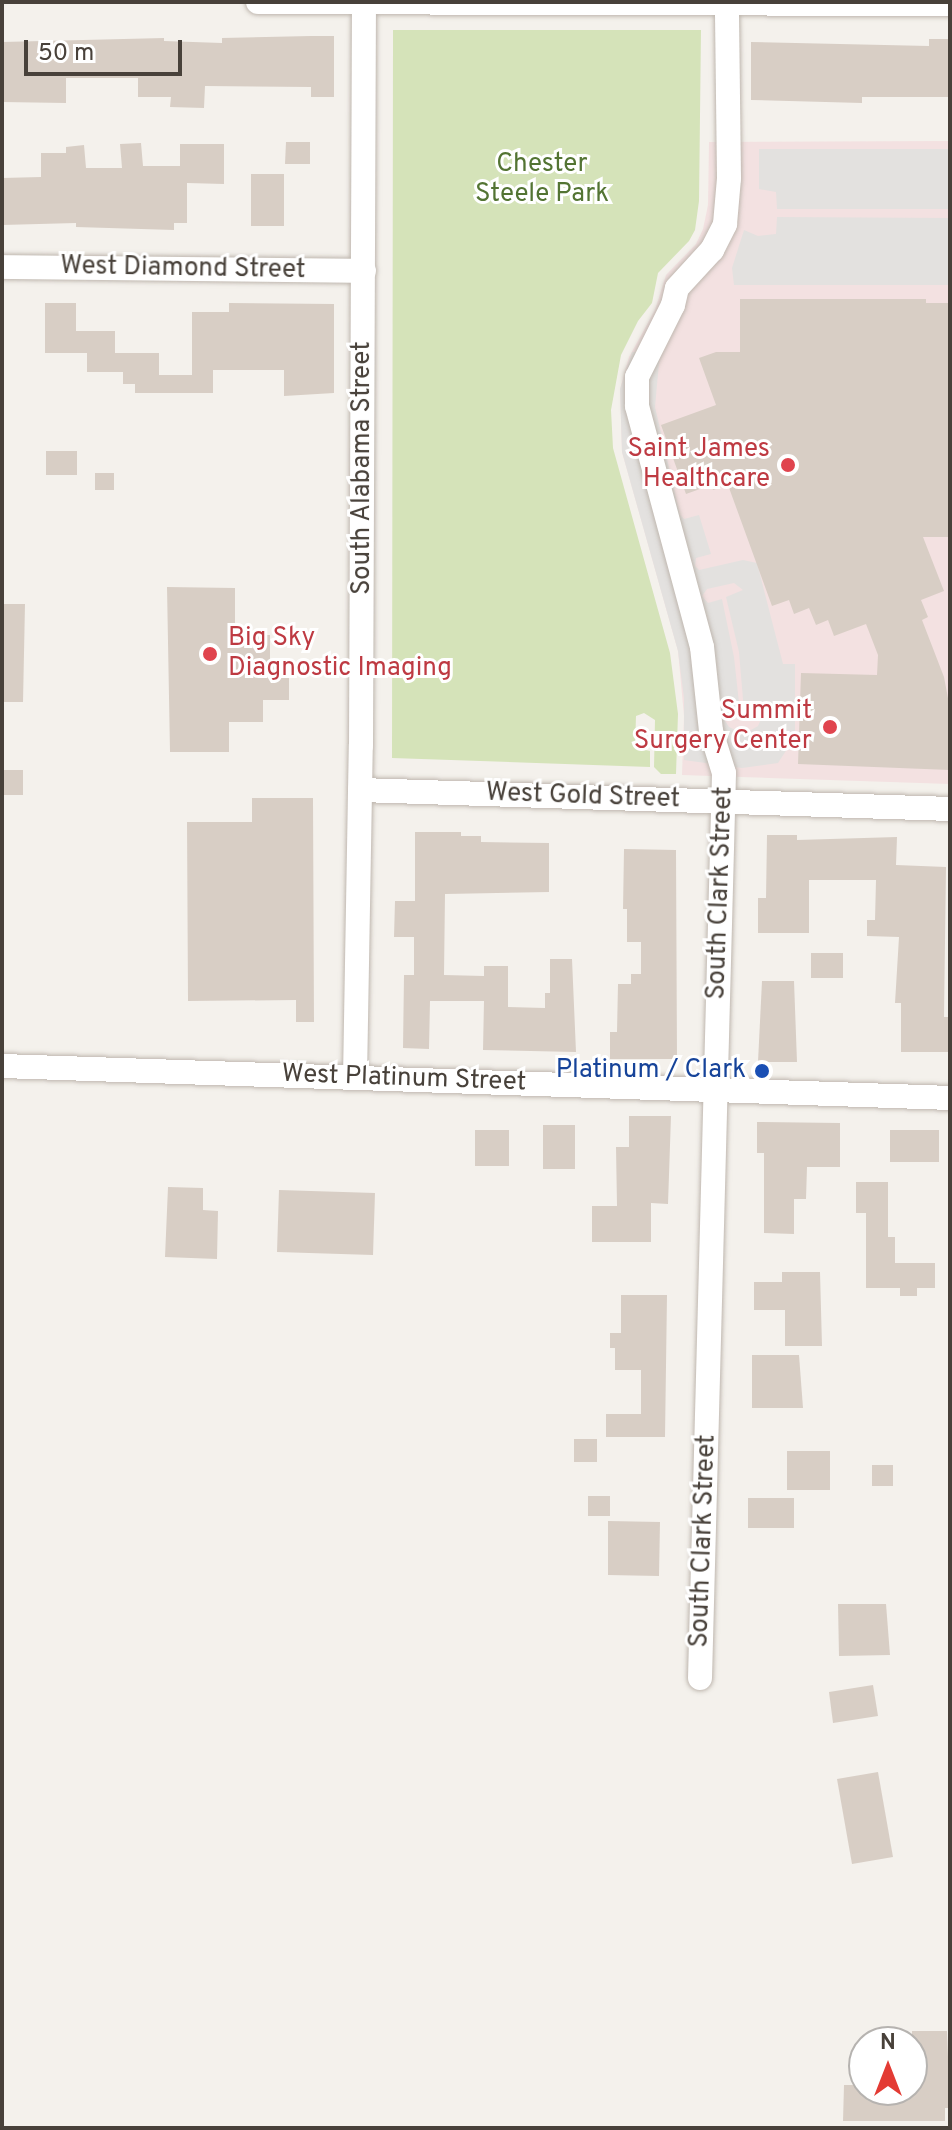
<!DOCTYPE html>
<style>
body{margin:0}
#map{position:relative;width:952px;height:2130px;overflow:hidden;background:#f4f1ec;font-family:Overpass,sans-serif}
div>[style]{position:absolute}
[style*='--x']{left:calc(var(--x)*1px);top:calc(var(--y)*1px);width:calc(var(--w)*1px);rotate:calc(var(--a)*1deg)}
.medical>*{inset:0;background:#f3e1e1}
.green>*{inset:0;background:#d5e3b9}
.parking>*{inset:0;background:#e3e1df}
.building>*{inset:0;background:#d8cec5}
.roads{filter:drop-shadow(0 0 2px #bfb7af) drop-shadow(0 0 2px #bfb7af)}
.minor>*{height:24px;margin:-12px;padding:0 12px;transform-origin:12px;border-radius:12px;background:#fff}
.dots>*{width:22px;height:22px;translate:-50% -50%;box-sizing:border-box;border:4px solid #fff;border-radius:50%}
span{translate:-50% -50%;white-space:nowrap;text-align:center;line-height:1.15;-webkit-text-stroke:6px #fff;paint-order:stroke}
.park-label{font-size:26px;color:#537433}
.street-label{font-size:26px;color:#48413a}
.health-label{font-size:26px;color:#be3a42}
.right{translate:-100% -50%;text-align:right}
.left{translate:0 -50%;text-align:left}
.transit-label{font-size:26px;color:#164399}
.frame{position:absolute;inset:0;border:4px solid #48413a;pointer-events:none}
.north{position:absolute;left:848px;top:2026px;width:80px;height:80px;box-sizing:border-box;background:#fff;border:2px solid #b6b3b0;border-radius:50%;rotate:0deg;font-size:22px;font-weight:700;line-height:32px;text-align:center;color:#48413a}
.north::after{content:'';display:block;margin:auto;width:28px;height:36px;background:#e33b34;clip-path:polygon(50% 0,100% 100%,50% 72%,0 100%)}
.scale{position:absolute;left:24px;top:40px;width:158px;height:36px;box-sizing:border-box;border:4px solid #48413a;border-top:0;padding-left:10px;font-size:24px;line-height:28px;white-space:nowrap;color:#48413a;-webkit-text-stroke:6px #fff;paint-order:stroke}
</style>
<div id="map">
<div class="medical">
<div style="clip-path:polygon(950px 141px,950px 784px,682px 775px,684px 716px,678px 651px,622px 452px,620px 389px,629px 357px,655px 310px,666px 275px,696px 244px,703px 229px,708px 205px,709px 142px)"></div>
</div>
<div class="green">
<div style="clip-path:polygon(393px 30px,701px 30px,699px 201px,695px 230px,689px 241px,658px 273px,652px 303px,638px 321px,621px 355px,611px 410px,613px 448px,670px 653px,678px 714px,676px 774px,661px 774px,654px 767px,655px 720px,644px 713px,636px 716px,635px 748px,650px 751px,650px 767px,392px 758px)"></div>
</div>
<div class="parking">
<div style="clip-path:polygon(759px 149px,950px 149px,950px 209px,777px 209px,776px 192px,759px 189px)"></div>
<div style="clip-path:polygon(777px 217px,950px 218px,950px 285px,734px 285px,732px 268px,744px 230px,758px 236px,776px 234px)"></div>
<div style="clip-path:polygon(evenodd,632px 352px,660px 352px,655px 407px,680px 515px,684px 519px,699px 515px,711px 554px,696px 558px,695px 566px,699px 570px,743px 560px,757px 563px,783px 664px,795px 664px,795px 737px,778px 763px,742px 768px,684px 760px,684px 698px,678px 651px,622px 452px,620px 389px,632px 352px,734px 583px,743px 590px,726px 597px,739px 652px,744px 711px,759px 711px,762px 717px,758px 726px,744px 734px,729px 727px,723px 718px,727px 713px,740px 712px,734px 657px,722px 599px,708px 603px,702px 596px,707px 589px,734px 583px)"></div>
</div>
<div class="building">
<div style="clip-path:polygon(311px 36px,334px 36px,334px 97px,311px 97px,311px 87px,205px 86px,204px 108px,170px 107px,171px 97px,138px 97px,138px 78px,66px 78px,66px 103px,2px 102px,2px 42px,164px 38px,164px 41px,222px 43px,222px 38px)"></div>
<div style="clip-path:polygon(929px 39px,950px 39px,950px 97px,862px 97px,862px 103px,751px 100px,751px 42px,929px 46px)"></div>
<div style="clip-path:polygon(286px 142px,310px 142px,310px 164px,285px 164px)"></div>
<div style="clip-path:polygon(141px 143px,143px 166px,180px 166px,180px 144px,224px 144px,224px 184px,187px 183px,187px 223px,174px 223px,174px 230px,76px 227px,76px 223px,2px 225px,2px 178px,41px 177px,41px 153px,66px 153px,66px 147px,84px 145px,86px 168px,122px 168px,120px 144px)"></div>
<div style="clip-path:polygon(251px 174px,284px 174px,284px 226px,251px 226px)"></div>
<div style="clip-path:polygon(740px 299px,926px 299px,926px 303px,950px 303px,950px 537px,923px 537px,944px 591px,921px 600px,928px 617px,922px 620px,944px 677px,950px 709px,950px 770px,798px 764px,801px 673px,877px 675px,878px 655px,866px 624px,834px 636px,828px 620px,816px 625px,809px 608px,794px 614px,789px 600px,772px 606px,728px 485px,713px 490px,711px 485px,686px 494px,661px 425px,716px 405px,699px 358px,716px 352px,740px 352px)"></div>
<div style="clip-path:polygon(45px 303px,76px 303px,76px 331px,115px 331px,115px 353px,159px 353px,159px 375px,192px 375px,192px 312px,229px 312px,229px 303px,334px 304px,334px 393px,284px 396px,284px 370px,213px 370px,213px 393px,135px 393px,135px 384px,123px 384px,123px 372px,87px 372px,87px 353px,45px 353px)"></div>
<div style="clip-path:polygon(46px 451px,77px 451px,77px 475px,46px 475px)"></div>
<div style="clip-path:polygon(95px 473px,114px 473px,114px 490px,95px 490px)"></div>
<div style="clip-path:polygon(167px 587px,235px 588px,235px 635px,270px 635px,270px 666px,289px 666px,289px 700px,263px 700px,263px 722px,229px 722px,229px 752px,170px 752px)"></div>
<div style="clip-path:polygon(2px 604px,25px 604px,23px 702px,2px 702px)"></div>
<div style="clip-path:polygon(2px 770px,23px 770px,23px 795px,2px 795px)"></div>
<div style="clip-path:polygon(252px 798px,313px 798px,314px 1022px,296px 1022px,296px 1000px,188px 1001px,187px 822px,252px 822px)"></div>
<div style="clip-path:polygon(415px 832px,461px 832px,461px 836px,481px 836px,481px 842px,549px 843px,549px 892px,445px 894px,444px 975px,484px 976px,484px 966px,508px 966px,508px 1007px,545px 1008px,545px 993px,550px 993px,550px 959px,572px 959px,576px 1052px,483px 1050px,484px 1001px,430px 1001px,429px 1049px,403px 1048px,404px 975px,414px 975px,414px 937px,394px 937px,395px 901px,415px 901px)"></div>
<div style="clip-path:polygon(767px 835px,797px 835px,797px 840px,897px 837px,896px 865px,946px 867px,944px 1017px,948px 1017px,948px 1052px,901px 1052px,901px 1003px,895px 1003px,899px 937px,867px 936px,867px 920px,875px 920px,876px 880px,809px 880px,809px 933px,758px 933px,758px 898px,766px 898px)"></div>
<div style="clip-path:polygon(624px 849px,676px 850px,677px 1059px,610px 1059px,610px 1032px,617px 1032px,618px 984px,631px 984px,631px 974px,641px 974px,641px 942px,627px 942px,627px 909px,623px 909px)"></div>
<div style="clip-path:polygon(811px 953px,843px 953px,843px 978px,811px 978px)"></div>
<div style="clip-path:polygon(762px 981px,794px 981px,797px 1062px,758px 1062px)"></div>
<div style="clip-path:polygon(629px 1116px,671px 1116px,668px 1204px,651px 1203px,651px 1242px,592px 1242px,592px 1206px,617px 1206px,616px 1147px,629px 1147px)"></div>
<div style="clip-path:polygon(757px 1122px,840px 1123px,840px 1167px,807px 1167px,806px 1199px,794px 1199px,794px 1234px,764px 1233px,764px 1153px,757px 1153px)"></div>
<div style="clip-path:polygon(543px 1125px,575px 1125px,575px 1169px,543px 1169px)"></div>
<div style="clip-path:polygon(475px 1130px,509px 1130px,509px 1166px,475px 1166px)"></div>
<div style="clip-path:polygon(890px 1130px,939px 1130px,939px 1162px,890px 1162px)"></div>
<div style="clip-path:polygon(856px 1182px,888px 1182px,888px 1237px,895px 1237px,895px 1263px,935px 1263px,935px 1288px,917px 1288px,917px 1296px,900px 1296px,900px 1288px,866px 1288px,866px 1213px,856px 1213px)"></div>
<div style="clip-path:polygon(168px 1187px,203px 1188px,203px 1210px,218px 1211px,217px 1259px,165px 1257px)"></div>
<div style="clip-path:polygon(279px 1190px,375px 1193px,373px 1255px,277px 1252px)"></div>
<div style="clip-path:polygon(782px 1272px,820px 1272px,822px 1346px,785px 1346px,785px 1310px,754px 1310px,754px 1282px,782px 1282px)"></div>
<div style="clip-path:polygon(621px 1295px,667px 1295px,665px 1437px,606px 1437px,606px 1414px,641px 1414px,641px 1370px,615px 1370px,615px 1348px,610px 1348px,610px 1333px,621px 1333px)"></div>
<div style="clip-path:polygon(752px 1355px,799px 1355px,803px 1408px,752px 1408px)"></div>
<div style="clip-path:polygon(574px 1439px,597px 1439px,597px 1462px,574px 1462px)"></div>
<div style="clip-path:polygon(787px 1451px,830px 1451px,830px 1490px,787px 1490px)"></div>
<div style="clip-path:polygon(872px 1465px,893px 1465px,893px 1486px,872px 1486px)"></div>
<div style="clip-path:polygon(588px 1496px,610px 1496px,610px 1516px,588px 1516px)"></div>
<div style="clip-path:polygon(748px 1498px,794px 1498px,794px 1528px,748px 1528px)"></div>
<div style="clip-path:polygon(608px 1521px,660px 1522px,659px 1576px,608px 1575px)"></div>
<div style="clip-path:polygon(838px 1604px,886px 1604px,890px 1655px,839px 1656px)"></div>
<div style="clip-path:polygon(873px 1685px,878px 1716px,833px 1723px,829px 1692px)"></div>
<div style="clip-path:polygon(878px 1772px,893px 1857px,852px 1864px,837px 1779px)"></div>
<div style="clip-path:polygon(912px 2031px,947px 2031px,950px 2108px,945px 2108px,945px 2121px,843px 2121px,844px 2085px,864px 2085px,864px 2090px,912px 2090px)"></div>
</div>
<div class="roads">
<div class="minor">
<div style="--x:258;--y:2;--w:692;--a:0.17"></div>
<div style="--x:2;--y:267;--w:362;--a:0.6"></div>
<div style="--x:360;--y:790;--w:590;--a:1.84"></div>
<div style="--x:2;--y:1066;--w:949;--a:1.93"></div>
<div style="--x:355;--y:1078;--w:332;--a:-89"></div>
<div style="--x:361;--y:746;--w:744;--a:-89.77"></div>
<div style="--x:700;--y:1678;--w:905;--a:-88.48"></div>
<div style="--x:724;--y:773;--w:44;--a:-107.2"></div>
<div style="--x:711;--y:731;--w:84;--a:-96.1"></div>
<div style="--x:702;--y:647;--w:250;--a:-105.1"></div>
<div style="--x:637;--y:406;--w:29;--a:-90"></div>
<div style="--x:637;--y:377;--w:80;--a:-63.4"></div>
<div style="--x:673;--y:305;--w:17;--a:-77"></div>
<div style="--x:677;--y:288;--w:52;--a:-47.4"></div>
<div style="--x:712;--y:250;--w:29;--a:-63"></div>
<div style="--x:725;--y:224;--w:46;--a:-85"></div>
<div style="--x:729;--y:178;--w:176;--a:-90.7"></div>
</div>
</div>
<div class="dots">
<div style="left:788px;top:465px;background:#e0444e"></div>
<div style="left:210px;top:654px;background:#e0444e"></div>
<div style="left:830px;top:727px;background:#e0444e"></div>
<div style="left:762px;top:1071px;background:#1a4fb4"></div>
</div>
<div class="park-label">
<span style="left:542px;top:180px">Chester<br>Steele Park</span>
</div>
<div class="street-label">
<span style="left:183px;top:269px;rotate:1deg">West Diamond Street</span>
<span style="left:363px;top:468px;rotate:-90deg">South Alabama Street</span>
<span style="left:583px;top:797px;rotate:2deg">West Gold Street</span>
<span style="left:721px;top:893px;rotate:-88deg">South Clark Street</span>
<span style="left:404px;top:1079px;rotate:2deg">West Platinum Street</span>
<span style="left:704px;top:1541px;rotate:-88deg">South Clark Street</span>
</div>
<div class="health-label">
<span class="right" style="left:770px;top:465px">Saint James<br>Healthcare</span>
<span class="left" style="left:228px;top:654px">Big Sky<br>Diagnostic Imaging</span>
<span class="right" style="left:812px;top:727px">Summit<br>Surgery Center</span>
</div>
<div class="transit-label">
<span class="right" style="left:746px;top:1071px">Platinum / Clark</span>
</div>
<div class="frame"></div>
<div class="north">N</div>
<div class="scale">50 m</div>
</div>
